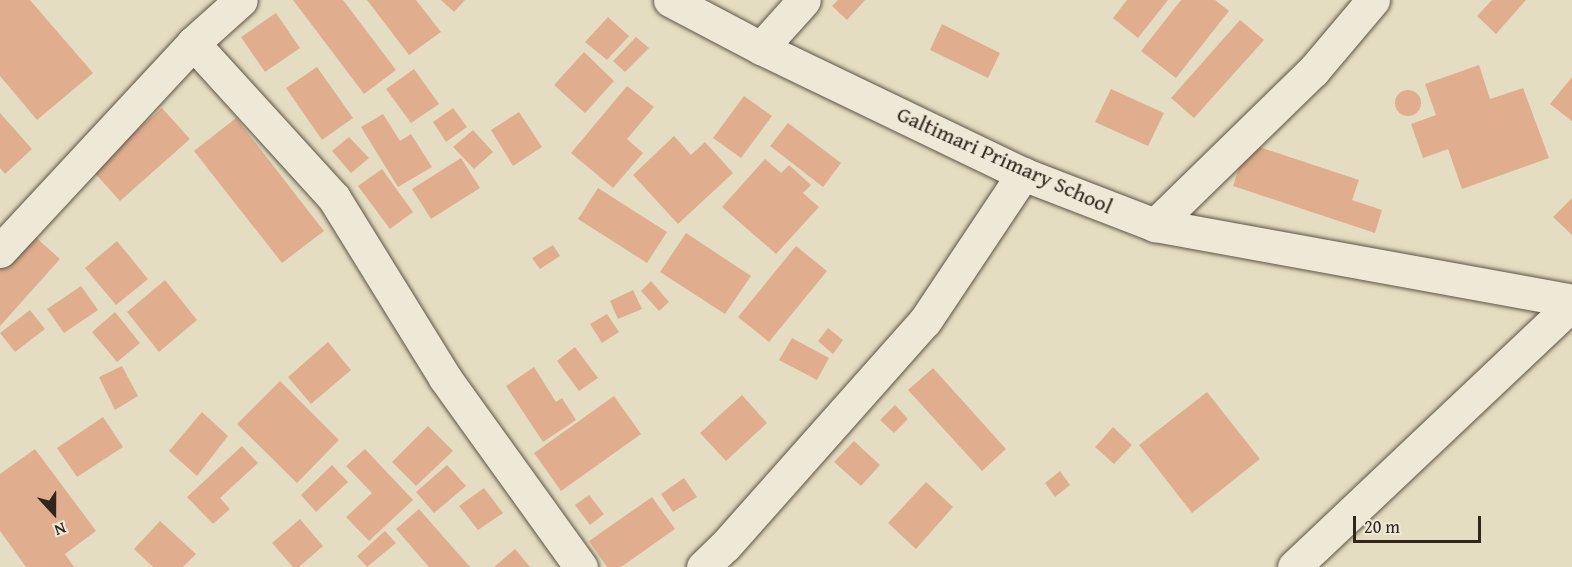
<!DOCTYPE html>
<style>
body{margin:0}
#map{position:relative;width:1572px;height:567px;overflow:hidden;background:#e5ddc2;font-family:"Gentium Book Plus",serif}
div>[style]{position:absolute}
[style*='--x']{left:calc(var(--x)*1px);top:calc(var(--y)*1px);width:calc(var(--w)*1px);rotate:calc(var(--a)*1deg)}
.building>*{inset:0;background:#e0ae8f}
.round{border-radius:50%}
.roads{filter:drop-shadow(0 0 2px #5d5446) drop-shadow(0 0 2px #5d5446)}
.minor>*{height:33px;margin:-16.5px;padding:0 16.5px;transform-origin:16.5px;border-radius:16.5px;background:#eee9d7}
span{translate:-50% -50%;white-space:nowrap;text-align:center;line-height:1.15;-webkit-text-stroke:5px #eee9d7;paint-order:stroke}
.street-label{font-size:22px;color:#30261c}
.north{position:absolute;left:24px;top:483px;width:60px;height:60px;-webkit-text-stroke:4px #eee9d7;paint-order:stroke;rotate:159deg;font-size:16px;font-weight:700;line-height:24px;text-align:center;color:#30261c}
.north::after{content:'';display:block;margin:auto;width:21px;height:27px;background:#30261c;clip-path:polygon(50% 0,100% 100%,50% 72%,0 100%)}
.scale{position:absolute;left:1353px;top:516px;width:128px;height:27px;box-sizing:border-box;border:3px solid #30261c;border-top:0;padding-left:8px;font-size:18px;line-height:21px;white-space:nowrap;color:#30261c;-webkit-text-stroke:4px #eee9d7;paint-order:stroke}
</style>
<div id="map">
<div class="building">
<div style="clip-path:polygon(0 0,30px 0,93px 73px,37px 120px,0 76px)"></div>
<div style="clip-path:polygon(293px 0,343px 0,396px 70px,364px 94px)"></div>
<div style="clip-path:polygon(367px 0,416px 0,441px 32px,409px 55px)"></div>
<div style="clip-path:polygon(441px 0,465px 0,454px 12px)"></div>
<div style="clip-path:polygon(838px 0,865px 0,847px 20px,832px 6px)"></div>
<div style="clip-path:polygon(1127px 0,1168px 0,1138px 38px,1113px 18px)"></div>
<div style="clip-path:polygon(1181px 0,1215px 0,1229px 11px,1176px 78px,1141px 51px)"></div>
<div style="clip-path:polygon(1492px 0,1526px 0,1496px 34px,1477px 16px)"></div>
<div style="clip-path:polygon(276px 13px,300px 48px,265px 72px,241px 37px)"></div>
<div style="clip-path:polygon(608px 17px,629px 36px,607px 60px,585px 42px)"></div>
<div style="clip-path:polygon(1240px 20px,1264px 40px,1194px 118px,1171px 98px)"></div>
<div style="clip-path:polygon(942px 24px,1000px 53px,988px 78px,930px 50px)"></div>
<div style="clip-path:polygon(636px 37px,649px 48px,625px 72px,613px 61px)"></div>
<div style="clip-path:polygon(584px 52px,614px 81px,585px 113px,554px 85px)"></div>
<div style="clip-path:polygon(1479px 65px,1490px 99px,1523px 88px,1549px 158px,1462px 189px,1448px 149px,1423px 158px,1411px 124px,1436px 115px,1425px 84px)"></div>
<div style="clip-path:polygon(317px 67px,353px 118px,322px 140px,286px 88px)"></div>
<div style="clip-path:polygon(414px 69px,439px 104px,411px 123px,386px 89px)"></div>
<div style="clip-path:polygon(1572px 77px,1572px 121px,1550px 104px)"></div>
<div style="clip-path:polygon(627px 86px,654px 107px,627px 139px,643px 153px,613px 188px,571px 153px)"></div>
<div style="clip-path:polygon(1111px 89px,1164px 113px,1148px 146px,1095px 122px)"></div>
<div class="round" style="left:1395px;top:90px;width:26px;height:26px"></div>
<div style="clip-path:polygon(744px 96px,772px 116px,741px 158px,713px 138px)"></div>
<div style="clip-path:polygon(162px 108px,190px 139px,120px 201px,92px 170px)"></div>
<div style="clip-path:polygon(453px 108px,467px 127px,446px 142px,433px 122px)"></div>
<div style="clip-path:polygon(519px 112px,542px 147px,513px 166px,491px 130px)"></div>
<div style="clip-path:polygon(0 113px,32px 149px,5px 174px,0 168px)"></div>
<div style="clip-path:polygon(383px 114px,400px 141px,411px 134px,432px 167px,398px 187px,361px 127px)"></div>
<div style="clip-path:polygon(236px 118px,324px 231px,282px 263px,194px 151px)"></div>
<div style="clip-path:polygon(788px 123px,841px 163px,823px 187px,770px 146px)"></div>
<div style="clip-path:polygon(473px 130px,493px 152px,474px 169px,453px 147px)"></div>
<div style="clip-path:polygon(674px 136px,691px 155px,705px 142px,733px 173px,678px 224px,633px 175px)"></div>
<div style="clip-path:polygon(349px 137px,369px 158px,351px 173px,332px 151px)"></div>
<div style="clip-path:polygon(1247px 143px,1359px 180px,1352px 200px,1382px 210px,1375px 233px,1233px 186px)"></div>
<div style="clip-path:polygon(461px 158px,480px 188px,431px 219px,412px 189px)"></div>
<div style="clip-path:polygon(765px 159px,781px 173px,789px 165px,811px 185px,803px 193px,819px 207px,776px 254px,722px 207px)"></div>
<div style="clip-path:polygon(382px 169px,413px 212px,390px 229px,358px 186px)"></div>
<div style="clip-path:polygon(598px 188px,667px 232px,647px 263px,578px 219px)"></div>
<div style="clip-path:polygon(1572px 198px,1572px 235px,1553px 217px)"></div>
<div style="clip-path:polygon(31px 233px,60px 259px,0 326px,0 267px)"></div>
<div style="clip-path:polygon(686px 233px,751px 276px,725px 314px,660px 272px)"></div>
<div style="clip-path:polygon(117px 241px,148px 279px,116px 305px,85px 268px)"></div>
<div style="clip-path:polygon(553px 245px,560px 256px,540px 269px,532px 258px)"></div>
<div style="clip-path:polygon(796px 246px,827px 271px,769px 342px,738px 317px)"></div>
<div style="clip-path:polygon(165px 280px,197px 320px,159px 352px,127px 312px)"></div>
<div style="clip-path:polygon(651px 281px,669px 302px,659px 311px,641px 291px)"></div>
<div style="clip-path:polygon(81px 286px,98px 310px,64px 333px,47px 309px)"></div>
<div style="clip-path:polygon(633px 290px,642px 309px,618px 319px,610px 301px)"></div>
<div style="clip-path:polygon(30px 310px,45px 329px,15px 352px,0 333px)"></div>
<div style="clip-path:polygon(115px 312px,140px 343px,117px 362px,92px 332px)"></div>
<div style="clip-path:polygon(607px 314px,619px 332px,602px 343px,590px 324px)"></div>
<div style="clip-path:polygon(828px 328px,843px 340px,833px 354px,818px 341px)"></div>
<div style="clip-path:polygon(792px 338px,829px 358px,817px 380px,779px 360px)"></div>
<div style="clip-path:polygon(328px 342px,351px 370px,311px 404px,288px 377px)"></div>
<div style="clip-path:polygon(575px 347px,598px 378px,579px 391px,557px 361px)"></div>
<div style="clip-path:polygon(122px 366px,138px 396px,115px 410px,99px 377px)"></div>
<div style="clip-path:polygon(534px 367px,556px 402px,562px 398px,576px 420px,543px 442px,506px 386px)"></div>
<div style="clip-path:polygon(933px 368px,1006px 449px,982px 471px,908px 390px)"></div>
<div style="clip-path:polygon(280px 381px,339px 440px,297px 483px,237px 424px)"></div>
<div style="clip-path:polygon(1207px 392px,1260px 459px,1192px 513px,1139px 445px)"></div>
<div style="clip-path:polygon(742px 395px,767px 423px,726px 461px,700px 433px)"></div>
<div style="clip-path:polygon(614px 396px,641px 434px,561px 491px,534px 453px)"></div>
<div style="clip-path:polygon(895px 405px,908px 419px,894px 433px,880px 420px)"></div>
<div style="clip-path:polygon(202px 412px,228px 436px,197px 476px,169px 451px)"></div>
<div style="clip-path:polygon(103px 417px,123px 447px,77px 477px,57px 448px)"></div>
<div style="clip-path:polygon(428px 426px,453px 451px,416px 486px,392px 462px)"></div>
<div style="clip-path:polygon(1113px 427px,1132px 445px,1114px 464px,1095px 447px)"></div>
<div style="clip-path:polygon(854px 441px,880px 465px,861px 486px,834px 462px)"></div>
<div style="clip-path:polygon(242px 446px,258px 463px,220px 498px,230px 509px,213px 524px,187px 497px)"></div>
<div style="clip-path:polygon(35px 449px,96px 531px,65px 554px,74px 567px,26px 567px,0 531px,0 474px)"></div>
<div style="clip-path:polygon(365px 449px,413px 500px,369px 541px,346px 517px,372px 493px,346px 466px)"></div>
<div style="clip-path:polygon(332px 465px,348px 482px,316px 512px,301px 495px)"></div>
<div style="clip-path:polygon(447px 465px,466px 486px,434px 513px,416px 492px)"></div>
<div style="clip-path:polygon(1060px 471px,1070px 485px,1055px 497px,1045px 483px)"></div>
<div style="clip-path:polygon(684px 478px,697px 497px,673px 512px,661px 494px)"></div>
<div style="clip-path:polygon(926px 482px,953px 507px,916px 549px,888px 523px)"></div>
<div style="clip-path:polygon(484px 488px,503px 513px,478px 530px,459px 506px)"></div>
<div style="clip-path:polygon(589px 495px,604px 514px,590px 525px,575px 505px)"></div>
<div style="clip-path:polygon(652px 497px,675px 529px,621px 567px,607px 567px,589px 541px)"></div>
<div style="clip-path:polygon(419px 509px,470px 567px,429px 567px,396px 529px)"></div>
<div style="clip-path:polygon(300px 519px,323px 546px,299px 567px,293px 567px,272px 543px)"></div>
<div style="clip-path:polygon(160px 521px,196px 554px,183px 567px,153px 567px,134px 549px)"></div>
<div style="clip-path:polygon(385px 531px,396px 543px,367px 567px,357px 556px)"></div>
<div style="clip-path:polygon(515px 549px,530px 567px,494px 567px)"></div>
</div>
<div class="roads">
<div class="minor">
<div style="--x:670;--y:0;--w:103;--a:27.8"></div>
<div style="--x:761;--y:48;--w:291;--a:25.7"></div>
<div style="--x:1023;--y:174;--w:142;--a:21.1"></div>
<div style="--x:1155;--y:225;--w:424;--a:10.3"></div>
<div style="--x:193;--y:43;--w:210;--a:47.7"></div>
<div style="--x:334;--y:198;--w:211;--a:58.3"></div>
<div style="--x:445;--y:378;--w:233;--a:54.3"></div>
<div style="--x:761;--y:48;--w:64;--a:-48.1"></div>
<div style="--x:1155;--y:225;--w:221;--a:-44.3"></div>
<div style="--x:1313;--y:71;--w:93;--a:-49.8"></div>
<div style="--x:0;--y:251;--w:284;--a:-47.1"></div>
<div style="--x:193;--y:43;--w:64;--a:-41.9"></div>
<div style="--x:703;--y:567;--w:30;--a:-44"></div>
<div style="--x:725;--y:546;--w:301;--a:-48.4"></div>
<div style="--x:925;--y:321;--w:177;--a:-56.3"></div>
<div style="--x:1294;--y:567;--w:383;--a:-43.4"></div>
</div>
</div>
<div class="street-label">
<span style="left:1005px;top:160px;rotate:24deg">Galtimari Primary School</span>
</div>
<div class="north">N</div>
<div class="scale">20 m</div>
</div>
